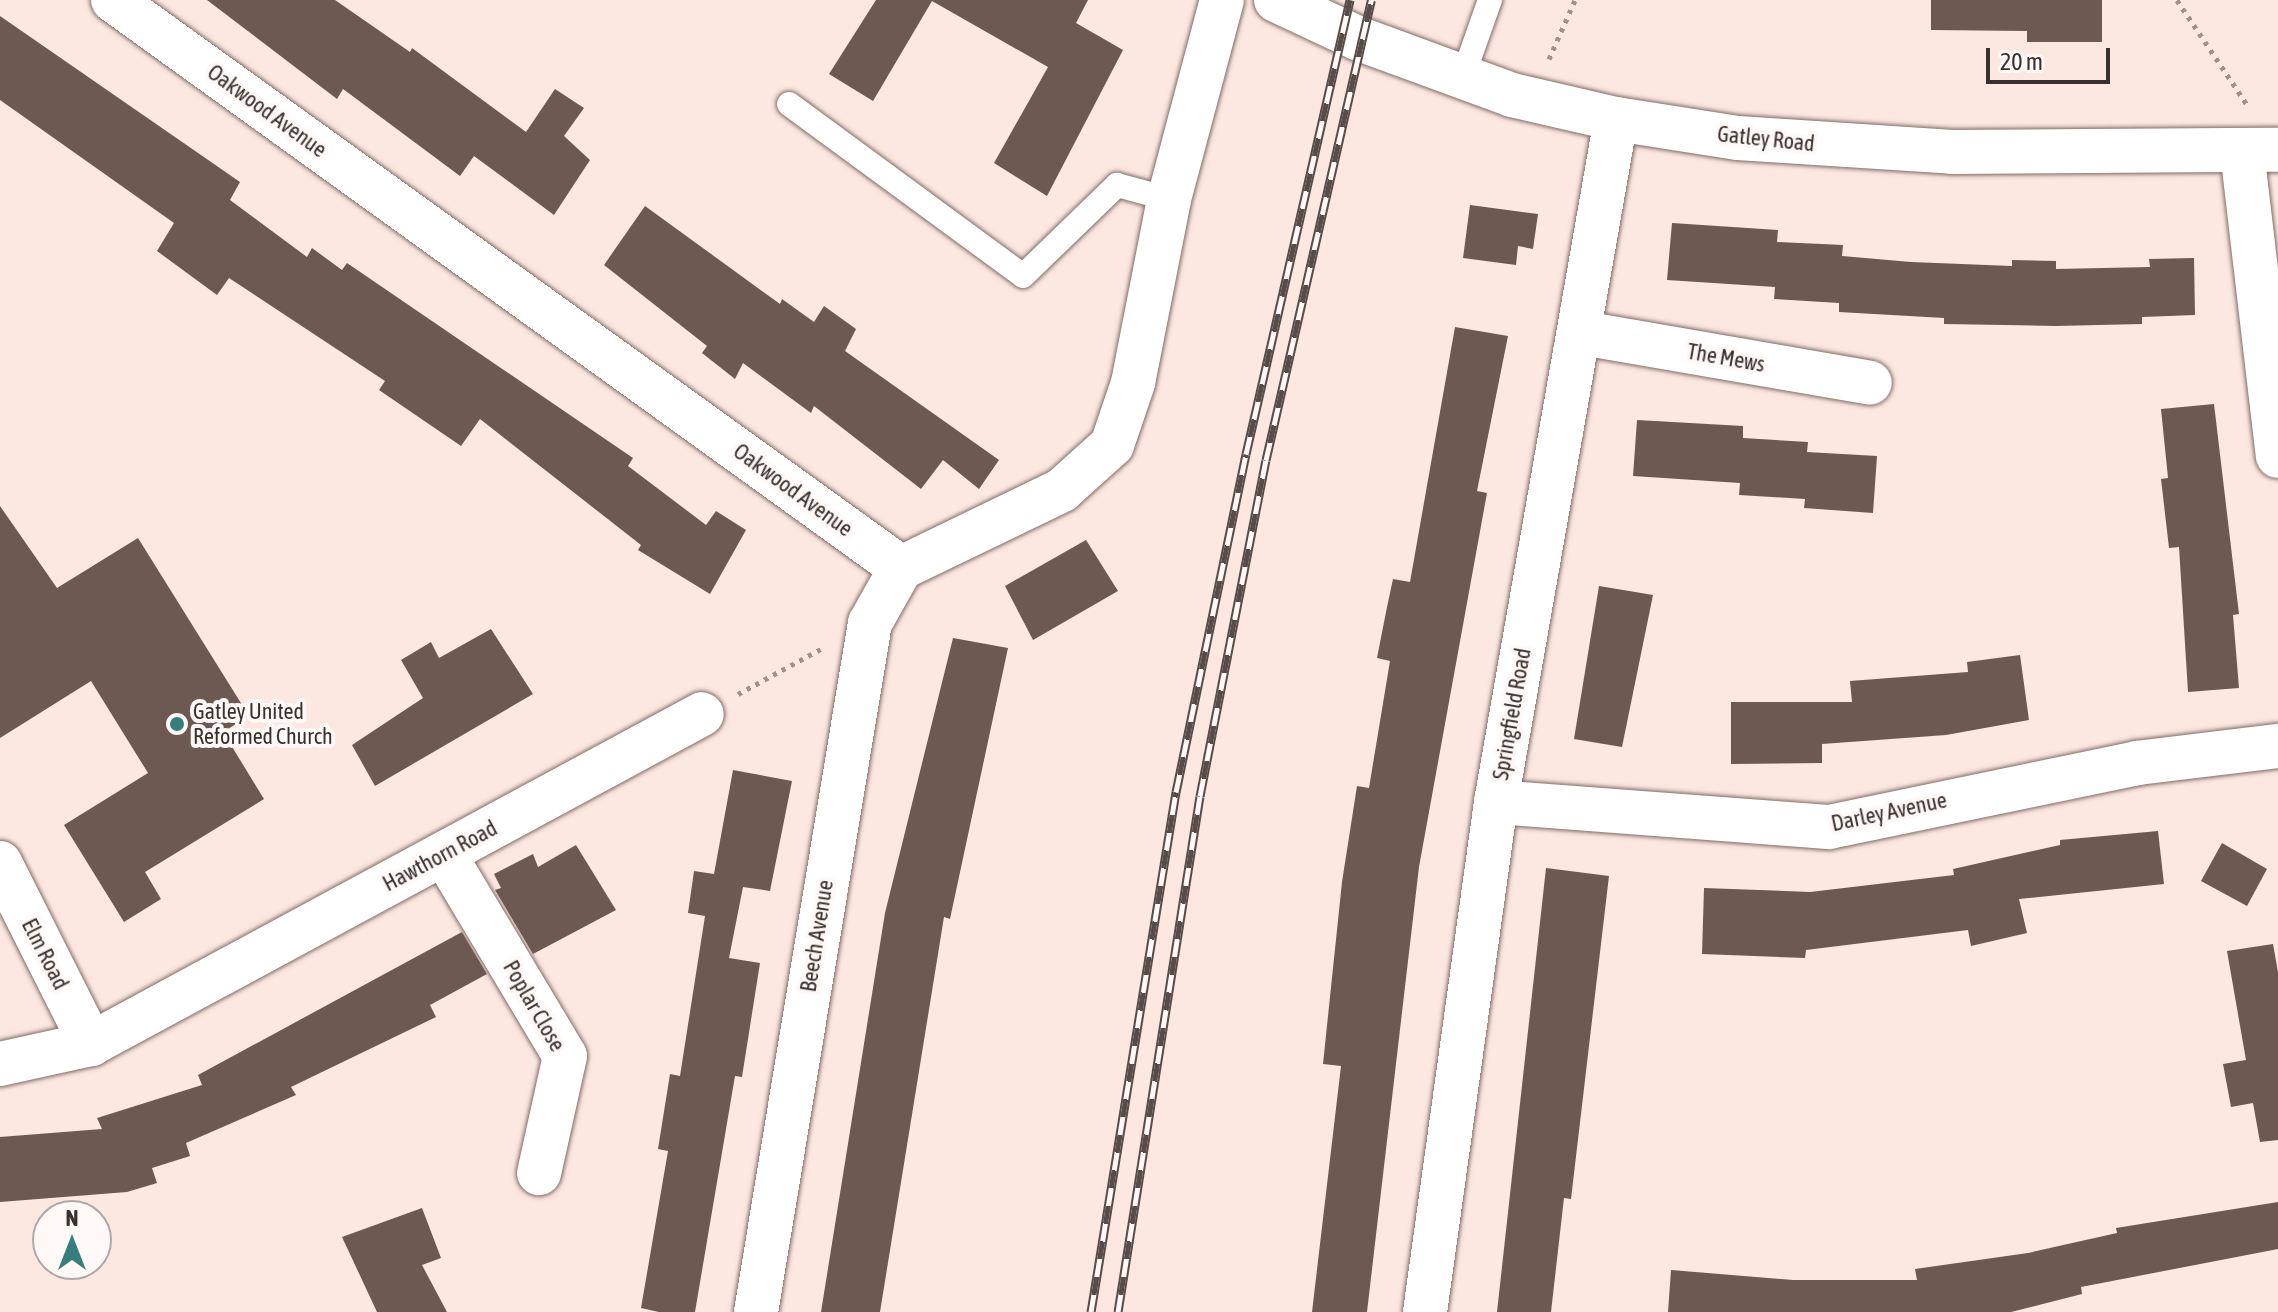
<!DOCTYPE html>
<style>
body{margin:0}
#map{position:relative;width:2278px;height:1312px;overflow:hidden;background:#fce7e1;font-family:"Asap Condensed",sans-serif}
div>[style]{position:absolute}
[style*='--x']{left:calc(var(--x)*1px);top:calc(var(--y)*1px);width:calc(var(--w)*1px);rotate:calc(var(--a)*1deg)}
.building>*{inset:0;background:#6d5852}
.path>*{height:5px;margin-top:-2.5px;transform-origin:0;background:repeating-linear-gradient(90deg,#a0908b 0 4px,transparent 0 10px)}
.roads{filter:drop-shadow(0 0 2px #826b65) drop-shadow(0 0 2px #826b65)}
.lane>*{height:24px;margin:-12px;padding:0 12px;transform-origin:12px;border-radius:12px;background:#fff}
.street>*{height:44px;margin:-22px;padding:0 22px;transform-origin:22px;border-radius:22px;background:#fff}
.primary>*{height:44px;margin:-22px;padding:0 22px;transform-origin:22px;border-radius:22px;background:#fff}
.rail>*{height:9px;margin-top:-4.5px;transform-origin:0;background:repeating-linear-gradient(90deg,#fef8f7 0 18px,#584c48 0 36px);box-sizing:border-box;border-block:2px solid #584c48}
.dots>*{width:22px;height:22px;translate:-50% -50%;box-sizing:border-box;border:4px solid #fef8f7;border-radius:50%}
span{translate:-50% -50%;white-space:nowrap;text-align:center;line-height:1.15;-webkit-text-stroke:8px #fef8f7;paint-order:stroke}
.street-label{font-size:22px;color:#392f2c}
.poi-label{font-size:22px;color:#392f2c}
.left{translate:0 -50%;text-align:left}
.north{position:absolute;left:32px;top:1200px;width:80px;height:80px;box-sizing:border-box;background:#fef8f7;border:2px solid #afa8a6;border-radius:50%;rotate:0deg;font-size:22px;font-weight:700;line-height:32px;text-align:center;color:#392f2c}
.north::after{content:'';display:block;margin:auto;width:28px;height:36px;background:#357e7d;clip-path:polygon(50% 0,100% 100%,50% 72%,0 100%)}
.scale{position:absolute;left:1986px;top:48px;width:124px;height:36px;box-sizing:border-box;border:4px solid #392f2c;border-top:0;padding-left:10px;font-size:24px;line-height:28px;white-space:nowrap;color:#392f2c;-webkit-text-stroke:6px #fef8f7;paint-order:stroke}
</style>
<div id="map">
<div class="building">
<div style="clip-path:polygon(207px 0,335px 0,410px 52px,412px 48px,526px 132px,555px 89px,584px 108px,564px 136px,590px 160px,554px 215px,474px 156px,460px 176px,343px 89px,337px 99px)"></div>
<div style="clip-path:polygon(876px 0,1088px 0,1076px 23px,1123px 50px,1047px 196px,994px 163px,1048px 67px,932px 1px,873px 101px,829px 74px)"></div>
<div style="clip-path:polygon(1931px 0,2102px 0,2102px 42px,2027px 42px,2027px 31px,1931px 30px)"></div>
<div style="clip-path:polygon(0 16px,240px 182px,230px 200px,307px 257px,312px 248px,342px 270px,347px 263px,633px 458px,628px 466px,706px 525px,716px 511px,746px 530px,710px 594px,638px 550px,641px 545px,480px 419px,461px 446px,379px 390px,385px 381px,229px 278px,217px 295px,157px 251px,174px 223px,0 100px)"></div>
<div style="clip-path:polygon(1470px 205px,1538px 214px,1533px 249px,1518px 246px,1516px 265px,1463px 258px)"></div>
<div style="clip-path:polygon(645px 206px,780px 304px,782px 299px,814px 322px,824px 306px,856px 329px,845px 351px,999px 460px,979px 489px,943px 460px,921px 489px,814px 406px,811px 413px,743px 363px,735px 379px,702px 353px,707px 346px,604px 265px)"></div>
<div style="clip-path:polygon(1672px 223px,1778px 230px,1777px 242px,1843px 245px,1842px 256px,1911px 262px,2012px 266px,2012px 260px,2056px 261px,2056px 269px,2150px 267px,2149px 259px,2194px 258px,2195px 315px,2142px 317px,2142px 324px,2055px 326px,1944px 324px,1944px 318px,1839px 312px,1839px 303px,1774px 299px,1775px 287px,1667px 280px)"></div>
<div style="clip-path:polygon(1455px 327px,1508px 336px,1477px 491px,1487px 493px,1419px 867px,1367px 1312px,1312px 1312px,1341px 1066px,1323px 1064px,1342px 882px,1357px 786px,1369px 788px,1390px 661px,1377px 658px,1387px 607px,1393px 579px,1410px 582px)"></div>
<div style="clip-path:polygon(2214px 404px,2239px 614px,2233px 615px,2239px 688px,2188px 692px,2179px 547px,2169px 548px,2161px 479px,2168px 478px,2161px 409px)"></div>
<div style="clip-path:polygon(1637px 420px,1743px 426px,1743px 438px,1808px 442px,1807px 452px,1877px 456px,1873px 513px,1804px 508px,1805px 499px,1739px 495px,1740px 483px,1633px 476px)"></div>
<div style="clip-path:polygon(0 506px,57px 588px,138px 538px,249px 716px,223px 732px,264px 799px,145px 872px,161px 899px,124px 922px,64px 825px,148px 773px,91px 681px,0 738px)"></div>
<div style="clip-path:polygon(1086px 540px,1118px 591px,1033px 640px,1005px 586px)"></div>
<div style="clip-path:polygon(1599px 586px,1653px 595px,1622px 747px,1574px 739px)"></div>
<div style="clip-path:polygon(491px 629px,533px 694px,375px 786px,352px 745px,423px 698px,401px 660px,431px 642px,439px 658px)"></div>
<div style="clip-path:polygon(953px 638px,1008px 648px,950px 919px,944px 917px,880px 1312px,821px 1312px,885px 913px)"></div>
<div style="clip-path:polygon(2020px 655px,2029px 720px,1946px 735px,1822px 744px,1822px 763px,1731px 764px,1731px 702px,1852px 702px,1850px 681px,1968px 672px,1967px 662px)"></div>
<div style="clip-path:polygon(733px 770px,792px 781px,770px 891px,743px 887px,729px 958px,760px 963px,742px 1077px,735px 1076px,695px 1312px,659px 1312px,641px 1308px,668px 1151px,658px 1149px,670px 1074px,680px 1076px,705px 916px,688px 913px,694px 871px,714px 874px)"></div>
<div style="clip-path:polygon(2158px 831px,2164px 884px,2019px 899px,2027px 933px,1971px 946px,1968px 930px,1806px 950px,1805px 958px,1702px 954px,1704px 888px,1810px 892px,1954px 875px,1953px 869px,2060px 845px,2060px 840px)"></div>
<div style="clip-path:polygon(2222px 843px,2267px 869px,2247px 906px,2201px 881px)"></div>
<div style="clip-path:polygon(576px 845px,616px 910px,533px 954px,495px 890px,501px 888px,494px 874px,533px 854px,538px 867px)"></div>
<div style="clip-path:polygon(1546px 868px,1609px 876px,1571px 1199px,1564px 1198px,1551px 1312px,1497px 1312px)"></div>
<div style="clip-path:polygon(462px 932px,487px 974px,430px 1005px,436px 1017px,291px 1087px,296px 1095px,186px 1143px,190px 1156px,152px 1168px,157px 1183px,127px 1192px,0 1202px,0 1137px,102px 1129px,97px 1118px,202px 1085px,198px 1075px)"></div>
<div style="clip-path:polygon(2273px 944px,2278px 972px,2278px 1140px,2260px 1142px,2253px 1103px,2231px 1107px,2223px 1064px,2246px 1060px,2227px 951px)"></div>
<div style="clip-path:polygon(2278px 1202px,2278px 1249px,2081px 1287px,2082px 1294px,2011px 1312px,1668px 1312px,1671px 1270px,1793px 1280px,1917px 1280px,1915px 1269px,2028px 1253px,2117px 1233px,2116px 1228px)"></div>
<div style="clip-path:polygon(422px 1208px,441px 1258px,422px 1265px,447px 1312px,377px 1312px,342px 1237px)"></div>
</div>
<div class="path">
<div style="--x:2177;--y:0;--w:128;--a:56.2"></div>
<div style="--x:1549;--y:59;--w:64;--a:-66.2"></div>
<div style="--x:738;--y:694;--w:94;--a:-28.5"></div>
</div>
<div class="roads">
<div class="lane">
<div style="--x:1462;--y:79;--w:84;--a:-70.5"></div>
<div style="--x:789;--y:104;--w:290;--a:36.3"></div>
<div style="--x:1023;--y:276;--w:131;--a:-44.1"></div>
<div style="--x:1117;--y:185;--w:54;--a:15.1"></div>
</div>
<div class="street">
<div style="--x:113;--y:0;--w:971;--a:35.78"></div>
<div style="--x:901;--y:568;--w:179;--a:-25.8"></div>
<div style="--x:1062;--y:490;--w:67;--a:-42"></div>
<div style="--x:1112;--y:445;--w:65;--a:-71.3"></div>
<div style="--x:1133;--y:383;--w:187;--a:-78.9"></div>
<div style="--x:1169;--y:199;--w:206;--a:-75.1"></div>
<div style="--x:2242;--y:151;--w:307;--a:83.3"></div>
<div style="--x:1582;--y:333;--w:292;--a:9.8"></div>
<div style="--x:1496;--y:802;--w:334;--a:4.3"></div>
<div style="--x:1829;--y:827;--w:315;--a:-11.7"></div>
<div style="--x:2137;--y:763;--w:142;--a:-6.9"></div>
<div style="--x:444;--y:854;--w:235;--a:59.1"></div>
<div style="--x:565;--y:1056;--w:120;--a:102.5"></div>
<div style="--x:0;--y:863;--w:203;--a:63.3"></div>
<div style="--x:0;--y:1064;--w:93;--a:-12.4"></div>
<div style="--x:91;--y:1044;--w:694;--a:-28.37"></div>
<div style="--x:756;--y:1312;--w:698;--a:-80.61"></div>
<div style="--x:870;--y:623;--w:63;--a:-60.6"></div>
<div style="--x:1425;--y:1312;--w:515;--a:-82.07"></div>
<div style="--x:1496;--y:802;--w:693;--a:-80.04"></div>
</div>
<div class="primary">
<div style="--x:1276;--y:0;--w:89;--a:25.1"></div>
<div style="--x:1357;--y:38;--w:165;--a:20.2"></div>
<div style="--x:1512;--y:95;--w:107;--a:13"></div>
<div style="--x:1616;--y:119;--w:123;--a:8.9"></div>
<div style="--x:1738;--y:138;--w:215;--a:3.7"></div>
<div style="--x:1953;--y:152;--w:325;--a:-0.4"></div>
</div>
</div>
<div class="rail">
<div style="--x:1091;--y:1312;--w:527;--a:-80.72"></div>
<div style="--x:1176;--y:792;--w:345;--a:-78.3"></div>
<div style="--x:1246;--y:454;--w:466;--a:-77.1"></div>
<div style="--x:1118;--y:1312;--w:522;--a:-80.97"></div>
<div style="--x:1200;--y:796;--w:342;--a:-78.9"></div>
<div style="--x:1266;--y:460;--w:472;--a:-77.1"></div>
</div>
<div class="dots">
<div style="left:177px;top:724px;background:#357e7d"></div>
</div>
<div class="street-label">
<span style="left:267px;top:111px;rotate:36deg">Oakwood Avenue</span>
<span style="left:1766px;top:139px;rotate:6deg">Gatley Road</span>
<span style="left:1726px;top:358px;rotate:10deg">The Mews</span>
<span style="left:793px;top:490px;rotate:36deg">Oakwood Avenue</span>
<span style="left:1512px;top:714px;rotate:-80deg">Springfield Road</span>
<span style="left:1889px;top:812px;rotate:-12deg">Darley Avenue</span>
<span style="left:440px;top:856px;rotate:-28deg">Hawthorn Road</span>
<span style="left:817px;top:936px;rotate:-81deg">Beech Avenue</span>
<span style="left:45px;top:954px;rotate:63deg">Elm Road</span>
<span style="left:534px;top:1006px;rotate:60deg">Poplar Close</span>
</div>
<div class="poi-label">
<span class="left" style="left:193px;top:724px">Gatley United<br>Reformed Church</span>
</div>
<div class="north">N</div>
<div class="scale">20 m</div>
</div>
